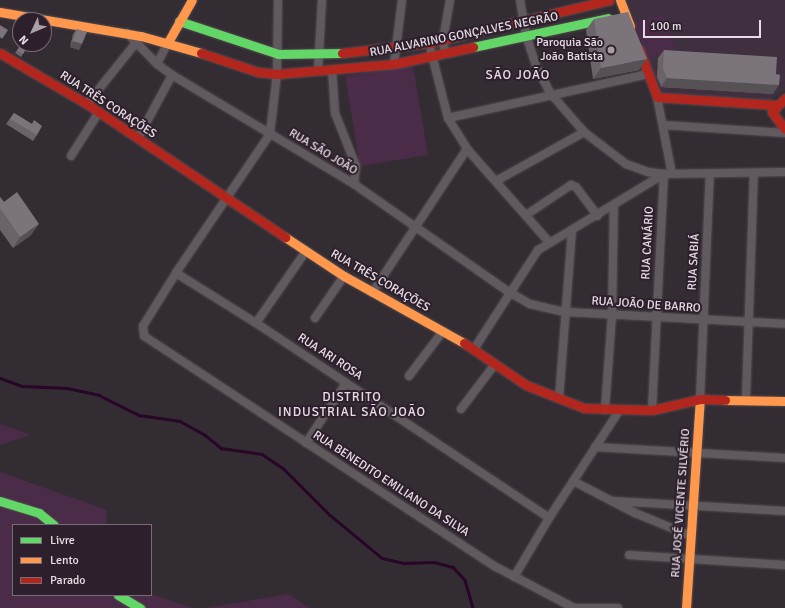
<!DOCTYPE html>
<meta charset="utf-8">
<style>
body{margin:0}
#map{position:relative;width:785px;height:608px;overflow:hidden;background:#342c33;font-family:Signika,sans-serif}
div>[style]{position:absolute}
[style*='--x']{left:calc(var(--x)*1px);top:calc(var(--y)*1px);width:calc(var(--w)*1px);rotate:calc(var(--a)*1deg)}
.built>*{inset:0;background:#402f3f}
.green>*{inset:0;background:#4a2b48}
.stream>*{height:2.5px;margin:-1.25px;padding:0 1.25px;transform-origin:1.25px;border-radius:1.25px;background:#270627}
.roads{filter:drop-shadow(0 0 1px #504a4f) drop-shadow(0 0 1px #504a4f)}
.street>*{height:8px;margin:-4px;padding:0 4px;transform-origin:4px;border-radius:4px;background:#605a5f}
.fast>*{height:9px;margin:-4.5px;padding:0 4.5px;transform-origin:4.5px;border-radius:4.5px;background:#63d668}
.slow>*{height:9px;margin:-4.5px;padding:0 4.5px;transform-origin:4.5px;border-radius:4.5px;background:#ff974d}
.jam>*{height:9px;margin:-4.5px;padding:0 4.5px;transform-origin:4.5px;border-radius:4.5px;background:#b3261e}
.wall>*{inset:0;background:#6a6469}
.shaded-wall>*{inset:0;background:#565155}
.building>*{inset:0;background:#7b747a}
.dots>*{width:11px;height:11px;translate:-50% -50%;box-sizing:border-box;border:2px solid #2d202c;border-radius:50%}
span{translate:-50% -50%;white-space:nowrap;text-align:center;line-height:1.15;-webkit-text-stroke:4px #2d202c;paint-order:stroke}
.street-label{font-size:12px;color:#e7dde6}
.poi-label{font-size:12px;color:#e7dde6}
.right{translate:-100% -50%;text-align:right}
.neighbourhood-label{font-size:13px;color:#e7dde6;letter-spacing:1px}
.legend{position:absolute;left:12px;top:524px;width:140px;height:72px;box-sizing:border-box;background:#2d202c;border:1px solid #776c76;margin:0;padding:5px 7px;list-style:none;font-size:12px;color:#e7dde6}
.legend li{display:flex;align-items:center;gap:8px;height:20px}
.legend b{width:20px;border:1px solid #776c76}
.north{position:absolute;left:12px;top:12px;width:40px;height:40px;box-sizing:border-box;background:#2d202c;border:1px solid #776c76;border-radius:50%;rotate:226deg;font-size:11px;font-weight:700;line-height:16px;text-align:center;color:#e7dde6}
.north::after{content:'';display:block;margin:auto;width:14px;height:18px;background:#a89fa7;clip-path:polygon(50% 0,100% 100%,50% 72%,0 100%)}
.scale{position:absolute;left:643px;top:20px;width:118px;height:18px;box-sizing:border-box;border:2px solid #e7dde6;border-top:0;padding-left:5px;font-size:12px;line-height:14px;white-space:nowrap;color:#e7dde6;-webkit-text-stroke:3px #2d202c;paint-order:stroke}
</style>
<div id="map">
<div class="built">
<div style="clip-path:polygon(624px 0,785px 0,785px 90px,769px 101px,658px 94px)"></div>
</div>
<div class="green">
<div style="clip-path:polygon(664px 14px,675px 49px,647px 58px,635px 23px)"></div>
<div style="clip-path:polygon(413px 66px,428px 155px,360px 166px,345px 76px)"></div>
<div style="clip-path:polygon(0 424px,31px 435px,0 445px)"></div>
<div style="clip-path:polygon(0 472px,107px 510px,106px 525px,13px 525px,13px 595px,151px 594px,193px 608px,0 608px)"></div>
<div style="clip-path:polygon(288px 594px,310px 608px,206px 608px)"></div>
</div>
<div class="stream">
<div style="--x:0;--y:378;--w:23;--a:20"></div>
<div style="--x:22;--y:386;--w:45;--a:2.5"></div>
<div style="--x:67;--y:388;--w:33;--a:12"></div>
<div style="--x:99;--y:395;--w:45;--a:26.6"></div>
<div style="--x:139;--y:415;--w:41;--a:8.3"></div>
<div style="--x:180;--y:421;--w:29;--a:29"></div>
<div style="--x:205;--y:435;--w:21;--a:39"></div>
<div style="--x:221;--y:448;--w:41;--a:8.3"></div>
<div style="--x:262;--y:454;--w:25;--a:34"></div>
<div style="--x:283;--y:468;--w:66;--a:45"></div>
<div style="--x:330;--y:515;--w:67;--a:39.6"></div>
<div style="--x:382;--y:558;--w:23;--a:13"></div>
<div style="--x:404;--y:563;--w:30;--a:-2"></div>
<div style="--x:434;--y:562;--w:20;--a:15"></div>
<div style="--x:453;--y:567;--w:18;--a:47"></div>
<div style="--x:465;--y:580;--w:29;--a:74"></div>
</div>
<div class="roads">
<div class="street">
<div style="--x:278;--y:0;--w:74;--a:90.8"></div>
<div style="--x:277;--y:74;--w:60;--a:96.7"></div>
<div style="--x:270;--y:134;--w:168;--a:124.1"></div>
<div style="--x:176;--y:273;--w:62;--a:121.9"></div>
<div style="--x:143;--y:326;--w:10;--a:84"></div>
<div style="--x:144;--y:336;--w:421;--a:33.3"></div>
<div style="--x:496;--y:567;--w:88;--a:27.7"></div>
<div style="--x:574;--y:608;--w:44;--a:0"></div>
<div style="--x:520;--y:0;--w:36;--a:80"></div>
<div style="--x:526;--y:35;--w:35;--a:72"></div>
<div style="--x:537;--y:68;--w:30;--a:62"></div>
<div style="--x:551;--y:94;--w:50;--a:49"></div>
<div style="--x:584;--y:132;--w:53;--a:37.3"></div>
<div style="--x:626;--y:164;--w:23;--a:20"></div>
<div style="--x:648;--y:172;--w:16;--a:7"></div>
<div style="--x:664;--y:174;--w:121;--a:-0.9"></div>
<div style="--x:127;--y:33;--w:43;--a:45.9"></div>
<div style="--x:157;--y:64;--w:19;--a:36"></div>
<div style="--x:172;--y:75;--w:212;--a:30.9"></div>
<div style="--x:354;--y:184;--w:189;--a:34.9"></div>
<div style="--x:509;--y:292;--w:24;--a:30"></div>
<div style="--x:530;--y:304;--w:37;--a:13"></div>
<div style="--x:566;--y:312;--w:219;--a:3.1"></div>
<div style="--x:431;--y:51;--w:69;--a:75.8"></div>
<div style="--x:448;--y:118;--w:36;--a:58"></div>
<div style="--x:467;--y:149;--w:124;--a:48.6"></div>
<div style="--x:445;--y:52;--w:12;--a:-99"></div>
<div style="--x:443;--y:40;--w:41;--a:-80.1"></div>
<div style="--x:157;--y:64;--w:25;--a:-63"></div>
<div style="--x:394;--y:64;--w:64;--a:-82.9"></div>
<div style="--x:332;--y:70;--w:43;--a:86"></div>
<div style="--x:335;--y:113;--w:57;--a:68.4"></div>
<div style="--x:356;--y:166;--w:18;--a:96"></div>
<div style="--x:318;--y:71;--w:71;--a:-86.8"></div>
<div style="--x:657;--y:97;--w:78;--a:79"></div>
<div style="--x:87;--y:104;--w:82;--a:-51.4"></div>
<div style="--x:448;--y:118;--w:205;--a:-12.4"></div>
<div style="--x:663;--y:125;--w:122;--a:3.8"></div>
<div style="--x:138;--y:138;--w:72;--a:-61.6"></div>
<div style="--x:71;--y:156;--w:52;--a:-57.5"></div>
<div style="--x:496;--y:181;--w:101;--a:-29.1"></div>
<div style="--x:526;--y:215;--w:54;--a:-33.7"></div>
<div style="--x:571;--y:185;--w:5;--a:22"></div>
<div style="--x:576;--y:187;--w:36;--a:53"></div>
<div style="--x:176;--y:273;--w:94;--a:32"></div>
<div style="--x:256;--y:323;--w:352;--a:33.6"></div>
<div style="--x:372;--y:293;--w:173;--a:-56.6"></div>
<div style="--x:315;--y:318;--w:51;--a:-55.4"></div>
<div style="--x:256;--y:323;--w:88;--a:-55.2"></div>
<div style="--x:474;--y:349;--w:118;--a:-57.1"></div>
<div style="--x:538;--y:250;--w:147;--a:-31.1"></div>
<div style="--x:409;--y:376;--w:56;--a:-52.9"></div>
<div style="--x:746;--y:398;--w:225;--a:-88"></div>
<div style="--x:559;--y:399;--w:169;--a:-85.6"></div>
<div style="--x:700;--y:399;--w:225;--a:-87.5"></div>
<div style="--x:461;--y:409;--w:56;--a:-52.9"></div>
<div style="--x:605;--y:410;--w:95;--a:-85.8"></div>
<div style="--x:612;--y:315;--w:110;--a:-89"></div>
<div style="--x:652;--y:410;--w:236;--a:-87.1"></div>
<div style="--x:306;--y:443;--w:72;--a:-56.3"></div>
<div style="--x:595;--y:447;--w:190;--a:3.3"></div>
<div style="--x:573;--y:481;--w:70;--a:27.3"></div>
<div style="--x:635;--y:513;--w:61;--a:22.3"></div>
<div style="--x:613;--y:501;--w:172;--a:3.3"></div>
<div style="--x:629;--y:555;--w:156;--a:3.7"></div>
<div style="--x:514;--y:577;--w:69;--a:-59.3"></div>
<div style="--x:549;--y:518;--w:128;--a:-56.8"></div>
</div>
<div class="fast">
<div style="--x:179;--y:21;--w:104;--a:18.4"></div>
<div style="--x:278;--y:54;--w:64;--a:-0.9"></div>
<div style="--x:473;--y:47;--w:138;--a:-12.1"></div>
<div style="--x:0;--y:501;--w:41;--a:17.1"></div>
<div style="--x:39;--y:513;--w:19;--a:39"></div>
<div style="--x:118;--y:595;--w:26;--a:31"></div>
</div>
<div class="slow">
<div style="--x:620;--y:0;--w:28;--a:69"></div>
<div style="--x:0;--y:12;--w:143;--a:9.7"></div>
<div style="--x:141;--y:36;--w:62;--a:15.8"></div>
<div style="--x:168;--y:42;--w:48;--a:-60.3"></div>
<div style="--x:285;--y:237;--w:71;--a:33.5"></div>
<div style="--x:344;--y:276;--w:137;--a:29.2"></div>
<div style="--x:725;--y:400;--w:60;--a:1"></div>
<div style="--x:686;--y:608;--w:209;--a:-86.2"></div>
</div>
<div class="jam">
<div style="--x:639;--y:49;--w:51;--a:69.4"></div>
<div style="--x:657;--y:97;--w:119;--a:3.8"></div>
<div style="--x:0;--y:53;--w:101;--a:30.4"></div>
<div style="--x:87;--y:104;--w:239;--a:33.9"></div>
<div style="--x:201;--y:53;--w:60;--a:18.4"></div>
<div style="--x:258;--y:72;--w:19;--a:6"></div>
<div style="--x:277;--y:74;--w:117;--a:-4.9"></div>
<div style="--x:394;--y:64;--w:81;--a:-12.1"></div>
<div style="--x:342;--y:53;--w:88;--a:-6.6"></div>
<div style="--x:429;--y:43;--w:185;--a:-13.4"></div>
<div style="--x:785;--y:98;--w:19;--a:133"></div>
<div style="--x:772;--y:112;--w:21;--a:53"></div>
<div style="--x:464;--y:343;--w:75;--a:34.1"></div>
<div style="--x:526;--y:385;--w:62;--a:21.6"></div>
<div style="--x:584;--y:408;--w:68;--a:1.7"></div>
<div style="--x:652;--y:410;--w:49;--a:-12.9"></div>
<div style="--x:700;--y:399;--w:25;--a:2"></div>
</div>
</div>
<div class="wall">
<div style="clip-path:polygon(21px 17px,20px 20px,20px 40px,12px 37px,17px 23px)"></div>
<div style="clip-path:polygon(594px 19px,639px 70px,593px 79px,586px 30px)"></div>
<div style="clip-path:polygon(77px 29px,79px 50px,70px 47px,73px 34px)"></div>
<div style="clip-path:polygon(21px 44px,28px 46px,21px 57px,15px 53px)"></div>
<div style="clip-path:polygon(664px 50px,776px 74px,773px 94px,661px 87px,657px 77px,658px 58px)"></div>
<div style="clip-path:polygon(14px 113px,32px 124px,37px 135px,33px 141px,6px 124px)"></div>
<div style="clip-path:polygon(0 197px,4px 202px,31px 235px,13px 248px,0 230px)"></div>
</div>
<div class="shaded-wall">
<div style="clip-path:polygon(16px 31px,20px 33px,20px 40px,12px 37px)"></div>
<div style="clip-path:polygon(73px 41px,82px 44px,79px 50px,70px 47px)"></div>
<div style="clip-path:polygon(647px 59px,639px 70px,593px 79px,601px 68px)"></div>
<div style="clip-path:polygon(667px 78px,779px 85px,773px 94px,661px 87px)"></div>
<div style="clip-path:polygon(39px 224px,31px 235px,13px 248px,20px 237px)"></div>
</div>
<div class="building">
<div style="clip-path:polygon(628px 12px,647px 59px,601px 68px,594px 19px)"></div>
<div style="clip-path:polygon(21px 17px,31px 20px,20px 20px)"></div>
<div style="clip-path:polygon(20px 20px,20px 33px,16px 31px)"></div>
<div style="clip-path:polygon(0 25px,8px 30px,2px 39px,0 37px)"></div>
<div style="clip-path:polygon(77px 29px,87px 32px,82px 44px,73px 41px)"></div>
<div style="clip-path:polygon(22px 44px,24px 44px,28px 46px,23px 54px,17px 51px)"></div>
<div style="clip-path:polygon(664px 50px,777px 57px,776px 74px,780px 75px,779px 85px,667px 78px,663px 68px)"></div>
<div style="clip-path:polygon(14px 113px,32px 124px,34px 120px,42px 126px,37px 135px,10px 119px)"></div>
<div style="clip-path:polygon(17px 192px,39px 224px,20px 237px,1px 209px,0 210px,0 197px,4px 202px)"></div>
</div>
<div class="dots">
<div style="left:611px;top:50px;background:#a89fa7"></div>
</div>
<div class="street-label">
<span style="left:464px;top:35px;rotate:-11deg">RUA ALVARINO GONÇALVES NEGRÃO</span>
<span style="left:108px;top:105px;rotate:33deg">RUA TRÊS CORAÇÕES</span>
<span style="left:323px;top:152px;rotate:31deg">RUA SÃO JOÃO</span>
<span style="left:648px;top:243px;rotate:-87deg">RUA CANÁRIO</span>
<span style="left:694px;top:262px;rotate:-87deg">RUA SABIÁ</span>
<span style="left:380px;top:281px;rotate:30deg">RUA TRÊS CORAÇÕES</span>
<span style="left:646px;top:305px;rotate:4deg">RUA JOÃO DE BARRO</span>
<span style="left:330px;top:357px;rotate:33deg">RUA ARI ROSA</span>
<span style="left:391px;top:484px;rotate:33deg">RUA BENEDITO EMILIANO DA SILVA</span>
<span style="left:681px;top:503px;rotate:-86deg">RUA JOSÉ VICENTE SILVÉRIO</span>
</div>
<div class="poi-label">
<span class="right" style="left:603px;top:50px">Paroquia São<br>João Batista</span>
</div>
<div class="neighbourhood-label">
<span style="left:518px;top:75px">SÃO JOÃO</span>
<span style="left:352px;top:405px">DISTRITO<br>INDUSTRIAL SÃO JOÃO</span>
</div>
<ul class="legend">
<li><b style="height:5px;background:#63d668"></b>Livre</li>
<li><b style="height:5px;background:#ff974d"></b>Lento</li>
<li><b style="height:5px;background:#b3261e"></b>Parado</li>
</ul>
<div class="north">N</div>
<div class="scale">100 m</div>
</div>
